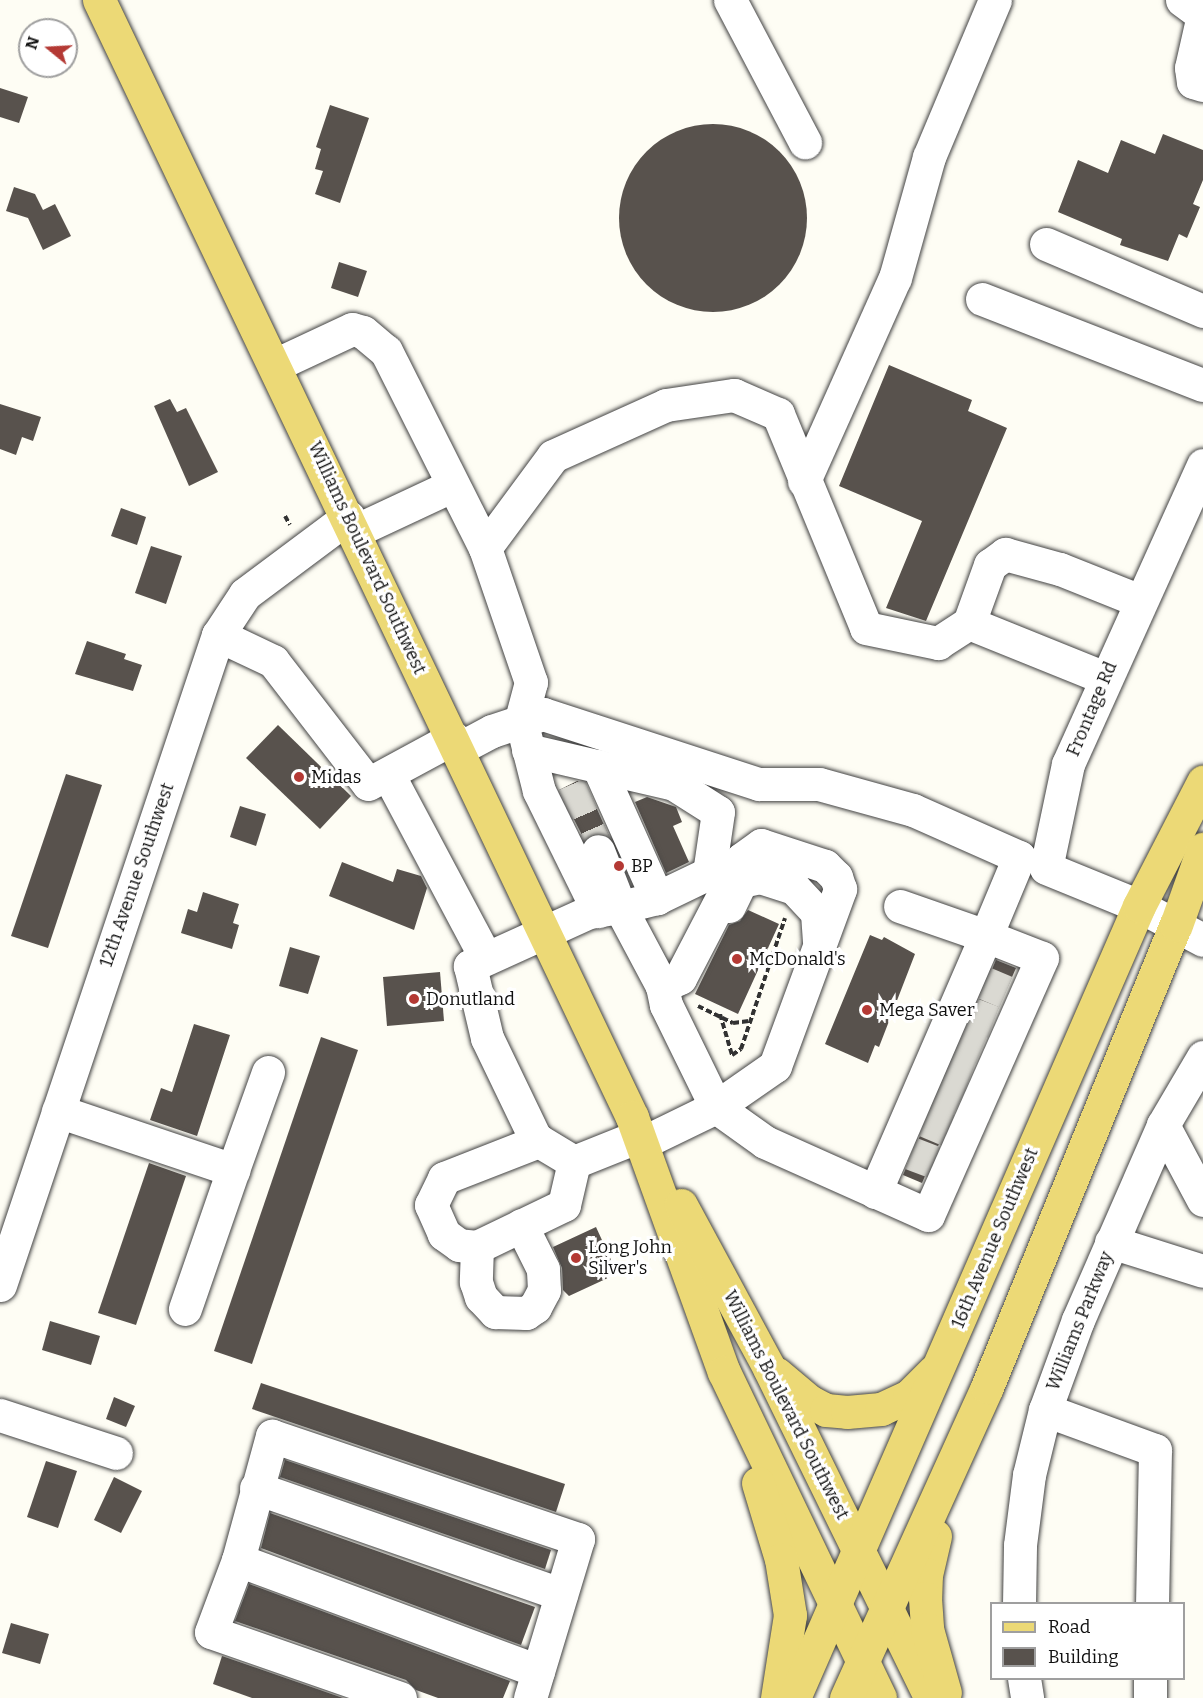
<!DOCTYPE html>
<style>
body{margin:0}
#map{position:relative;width:1203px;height:1698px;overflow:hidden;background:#fefdf4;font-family:Bitter,serif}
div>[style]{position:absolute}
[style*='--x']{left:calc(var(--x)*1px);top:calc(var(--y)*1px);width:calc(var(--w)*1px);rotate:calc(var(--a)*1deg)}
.building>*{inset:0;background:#58524d}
.round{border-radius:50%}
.minor-tunnel>*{height:33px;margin-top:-16.5px;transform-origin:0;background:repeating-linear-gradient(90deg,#dad9d2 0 33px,transparent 0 49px)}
.path>*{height:4px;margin-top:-2px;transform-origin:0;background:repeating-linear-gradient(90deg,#323232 0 6px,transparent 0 9px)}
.roads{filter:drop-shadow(0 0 2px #434343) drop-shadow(0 0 2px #434343)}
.minor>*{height:33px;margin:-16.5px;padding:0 16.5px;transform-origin:16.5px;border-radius:16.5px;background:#fff}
.major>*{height:33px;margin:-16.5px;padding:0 16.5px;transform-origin:16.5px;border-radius:16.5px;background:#ecd976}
.dots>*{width:16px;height:16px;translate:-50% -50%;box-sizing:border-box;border:3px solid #fff;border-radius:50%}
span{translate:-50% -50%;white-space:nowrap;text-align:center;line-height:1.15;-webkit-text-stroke:6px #fff;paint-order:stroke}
.street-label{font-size:18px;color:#101010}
.poi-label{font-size:18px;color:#101010}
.left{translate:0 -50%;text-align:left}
.legend{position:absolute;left:990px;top:1602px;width:195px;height:78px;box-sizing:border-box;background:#fff;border:2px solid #9f9f9f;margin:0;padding:8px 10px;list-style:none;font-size:18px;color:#101010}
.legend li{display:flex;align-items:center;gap:12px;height:30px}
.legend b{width:30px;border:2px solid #9f9f9f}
.north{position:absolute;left:18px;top:18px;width:60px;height:60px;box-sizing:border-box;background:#fff;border:2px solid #9f9f9f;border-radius:50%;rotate:288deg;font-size:16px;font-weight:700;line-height:24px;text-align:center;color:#101010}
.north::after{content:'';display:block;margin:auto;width:21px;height:27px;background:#b43934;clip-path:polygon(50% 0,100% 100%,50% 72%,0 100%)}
</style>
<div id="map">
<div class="building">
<div style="clip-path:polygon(0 88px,28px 97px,19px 123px,0 117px)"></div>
<div style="clip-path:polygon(330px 105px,369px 118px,340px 203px,315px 194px,323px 171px,315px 169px,321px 149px,316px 147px)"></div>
<div class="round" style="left:619px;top:124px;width:188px;height:188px"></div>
<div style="clip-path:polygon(1163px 134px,1203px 150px,1203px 180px,1193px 204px,1200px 207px,1187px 238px,1179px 234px,1168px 261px,1120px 245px,1122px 239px,1058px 212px,1078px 160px,1108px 173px,1121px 140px,1155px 154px)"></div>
<div style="clip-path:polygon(14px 187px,35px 194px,43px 210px,55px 204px,71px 236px,43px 250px,28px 218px,6px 211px)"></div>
<div style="clip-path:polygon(339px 262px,367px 271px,358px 297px,331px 288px)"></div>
<div style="clip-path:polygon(889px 365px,972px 400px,968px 411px,1007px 428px,926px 621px,886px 608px,922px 521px,839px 486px)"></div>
<div style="clip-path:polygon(170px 399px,177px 412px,186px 408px,218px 472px,189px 486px,154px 406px)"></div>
<div style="clip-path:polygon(0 404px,41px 417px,33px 441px,22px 437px,16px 455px,0 449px)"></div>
<div style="clip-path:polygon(121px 508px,146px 517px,137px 545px,111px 536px)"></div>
<div style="clip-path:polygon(151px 546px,182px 556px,166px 604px,135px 593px)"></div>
<div style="clip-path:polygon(87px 641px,126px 654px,124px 659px,142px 665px,133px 691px,75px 674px)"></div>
<div style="clip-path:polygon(278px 725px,351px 796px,320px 829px,246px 758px)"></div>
<div style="clip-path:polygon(66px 774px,102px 785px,48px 948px,11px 936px)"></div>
<div style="clip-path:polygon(577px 781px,585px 782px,609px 836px,592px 833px,584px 839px,559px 790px)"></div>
<div style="clip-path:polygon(647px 797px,676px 807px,682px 822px,673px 826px,689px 862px,666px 873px,635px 802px)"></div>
<div style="clip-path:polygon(240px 806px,266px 814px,256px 846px,230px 837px)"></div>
<div style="clip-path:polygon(342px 862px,393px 882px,397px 869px,421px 876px,427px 888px,414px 930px,329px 896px)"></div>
<div style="clip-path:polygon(203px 892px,239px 904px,233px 923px,239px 925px,232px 949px,181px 933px,188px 909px,197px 912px)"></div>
<div style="clip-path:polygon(748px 910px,779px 924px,738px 1014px,695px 994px,729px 925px,740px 921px)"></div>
<div style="clip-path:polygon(870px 935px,882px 940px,884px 937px,915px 954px,879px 1047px,875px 1045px,868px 1063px,825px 1044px)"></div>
<div style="clip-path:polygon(290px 947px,320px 956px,308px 994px,279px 986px)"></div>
<div style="clip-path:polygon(996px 960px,1016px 968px,922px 1183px,903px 1175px)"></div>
<div style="clip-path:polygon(440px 972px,444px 1021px,387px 1026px,383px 977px)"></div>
<div style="clip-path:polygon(194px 1024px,230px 1035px,197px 1136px,150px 1120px,161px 1088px,172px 1092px)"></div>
<div style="clip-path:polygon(321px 1037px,358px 1050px,252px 1364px,214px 1351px)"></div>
<div style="clip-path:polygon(149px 1163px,186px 1176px,136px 1325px,98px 1313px)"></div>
<div style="clip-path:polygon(596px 1227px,612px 1262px,605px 1265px,610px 1277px,569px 1296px,563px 1290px,562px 1268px,553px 1247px)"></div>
<div style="clip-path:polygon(50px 1321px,100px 1336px,91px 1365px,42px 1350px)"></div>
<div style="clip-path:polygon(261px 1383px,565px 1484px,556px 1512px,252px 1409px)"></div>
<div style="clip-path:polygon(114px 1397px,135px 1406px,126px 1427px,106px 1419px)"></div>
<div style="clip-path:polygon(285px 1460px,551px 1550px,545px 1569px,280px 1477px)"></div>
<div style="clip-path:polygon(46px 1461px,77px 1471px,58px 1528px,27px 1517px)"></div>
<div style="clip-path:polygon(114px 1477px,142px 1491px,121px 1533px,94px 1520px)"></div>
<div style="clip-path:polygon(270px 1513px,535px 1607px,521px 1645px,261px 1548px)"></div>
<div style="clip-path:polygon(249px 1584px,510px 1681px,503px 1698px,438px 1698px,416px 1690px,406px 1680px,235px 1621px)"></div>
<div style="clip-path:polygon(11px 1623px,49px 1634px,40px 1664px,2px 1653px)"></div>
<div style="clip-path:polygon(222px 1656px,343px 1698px,252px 1698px,213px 1684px)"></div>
</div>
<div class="minor-tunnel">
<div style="--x:569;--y:785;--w:72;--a:66.3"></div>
<div style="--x:983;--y:982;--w:25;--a:23"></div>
<div style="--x:970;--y:1013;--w:25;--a:21"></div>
<div style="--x:959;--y:1038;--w:25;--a:23"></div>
<div style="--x:947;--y:1067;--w:25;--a:21"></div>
<div style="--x:936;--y:1093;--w:25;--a:26"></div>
<div style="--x:925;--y:1120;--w:25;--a:23"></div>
<div style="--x:911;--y:1153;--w:25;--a:21"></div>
</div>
<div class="path">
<div style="--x:285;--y:516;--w:10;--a:61"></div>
<div style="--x:698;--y:1006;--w:39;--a:26"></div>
<div style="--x:733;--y:1023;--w:16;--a:-7"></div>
<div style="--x:720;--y:1014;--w:43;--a:73.7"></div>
<div style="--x:732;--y:1055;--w:11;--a:-34"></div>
<div style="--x:741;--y:1049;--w:138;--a:-71.4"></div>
</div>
<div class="roads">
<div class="minor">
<div style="--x:730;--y:0;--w:161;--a:62.2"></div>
<div style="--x:1182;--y:0;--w:26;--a:36"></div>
<div style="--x:1203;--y:15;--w:54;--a:102.8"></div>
<div style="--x:1191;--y:68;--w:14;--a:82"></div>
<div style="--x:1193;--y:82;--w:10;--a:17"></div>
<div style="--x:1046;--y:244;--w:171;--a:23.1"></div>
<div style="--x:982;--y:299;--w:237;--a:21.3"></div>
<div style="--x:275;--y:365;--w:85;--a:-25.1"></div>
<div style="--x:352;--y:329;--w:11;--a:15"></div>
<div style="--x:363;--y:332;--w:30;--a:40"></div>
<div style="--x:386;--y:351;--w:220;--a:63.3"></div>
<div style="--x:485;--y:548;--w:142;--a:71.1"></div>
<div style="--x:531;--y:682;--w:39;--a:105"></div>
<div style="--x:521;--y:720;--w:73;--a:75.8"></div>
<div style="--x:539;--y:791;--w:134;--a:63.8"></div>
<div style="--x:1203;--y:465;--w:328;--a:114.3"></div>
<div style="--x:1068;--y:764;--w:106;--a:101.9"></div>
<div style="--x:1046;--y:868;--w:100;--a:22.2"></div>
<div style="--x:1139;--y:906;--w:72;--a:28"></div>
<div style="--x:804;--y:481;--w:222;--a:-65.9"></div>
<div style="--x:895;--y:278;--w:126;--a:-74.3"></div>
<div style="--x:929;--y:157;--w:170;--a:-67.2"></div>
<div style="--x:355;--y:531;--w:108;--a:-25.1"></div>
<div style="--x:485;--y:548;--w:114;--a:-53.5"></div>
<div style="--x:553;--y:456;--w:124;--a:-24.3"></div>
<div style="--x:666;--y:405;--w:69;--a:-8.4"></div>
<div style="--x:734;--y:395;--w:48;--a:23.4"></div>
<div style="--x:778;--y:414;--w:231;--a:67.6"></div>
<div style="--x:866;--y:628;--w:74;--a:11.8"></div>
<div style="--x:938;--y:643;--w:37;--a:-33"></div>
<div style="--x:218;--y:635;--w:61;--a:25.3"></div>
<div style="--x:273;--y:661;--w:155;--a:52.3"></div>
<div style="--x:368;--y:784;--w:97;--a:-28.4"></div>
<div style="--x:1105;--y:678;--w:147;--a:-158"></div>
<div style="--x:969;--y:623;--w:62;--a:-70.1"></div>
<div style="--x:990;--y:565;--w:19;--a:-36"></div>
<div style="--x:1005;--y:554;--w:57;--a:15.3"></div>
<div style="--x:1060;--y:569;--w:86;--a:21.8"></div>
<div style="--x:458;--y:749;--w:38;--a:-28"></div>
<div style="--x:492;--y:731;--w:54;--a:-18.4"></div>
<div style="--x:543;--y:714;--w:227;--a:18"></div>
<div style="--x:759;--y:784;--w:60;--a:0"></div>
<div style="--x:819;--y:784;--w:98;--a:15.5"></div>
<div style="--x:913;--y:810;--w:116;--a:23.9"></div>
<div style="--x:1019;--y:857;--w:86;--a:112.7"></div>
<div style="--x:986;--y:936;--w:60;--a:21.4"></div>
<div style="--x:1042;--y:958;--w:281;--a:113.9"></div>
<div style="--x:928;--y:1215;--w:179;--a:-155.9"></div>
<div style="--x:765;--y:1142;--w:60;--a:-144.5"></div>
<div style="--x:716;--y:1107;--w:114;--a:-116.1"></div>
<div style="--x:666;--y:1005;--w:19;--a:-102"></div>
<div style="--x:662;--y:986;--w:89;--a:-118"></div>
<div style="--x:620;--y:907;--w:31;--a:171"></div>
<div style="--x:589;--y:912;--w:131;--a:155.6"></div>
<div style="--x:470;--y:966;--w:74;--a:76.7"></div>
<div style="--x:487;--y:1038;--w:115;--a:64.3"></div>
<div style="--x:528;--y:750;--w:150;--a:13.1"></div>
<div style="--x:674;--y:784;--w:52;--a:32.5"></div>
<div style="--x:718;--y:812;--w:62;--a:98.4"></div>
<div style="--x:709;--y:873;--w:58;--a:154.3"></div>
<div style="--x:657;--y:898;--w:38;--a:166"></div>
<div style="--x:620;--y:907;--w:60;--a:-111.4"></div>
<div style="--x:598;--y:766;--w:145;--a:65.9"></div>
<div style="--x:388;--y:774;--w:208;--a:62"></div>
<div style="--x:729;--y:906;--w:28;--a:-64"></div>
<div style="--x:741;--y:881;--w:19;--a:-12"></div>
<div style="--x:760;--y:877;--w:36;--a:18"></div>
<div style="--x:794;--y:888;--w:34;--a:47"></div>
<div style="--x:817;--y:913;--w:28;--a:86"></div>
<div style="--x:58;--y:1111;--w:185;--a:18.6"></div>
<div style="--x:233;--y:1170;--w:147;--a:109.1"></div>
<div style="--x:1163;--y:1125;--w:85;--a:61.9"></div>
<div style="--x:539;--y:1141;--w:41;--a:31"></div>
<div style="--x:574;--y:1162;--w:44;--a:103.1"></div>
<div style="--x:564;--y:1205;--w:97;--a:154.2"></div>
<div style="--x:477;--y:1247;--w:18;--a:-174"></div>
<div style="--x:459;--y:1245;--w:19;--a:-144"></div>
<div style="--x:444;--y:1234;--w:32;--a:-114"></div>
<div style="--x:431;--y:1205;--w:30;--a:-64"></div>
<div style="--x:444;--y:1178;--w:102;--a:-21.3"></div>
<div style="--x:642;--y:1143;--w:82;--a:-25.9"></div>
<div style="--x:716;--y:1107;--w:72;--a:-34.8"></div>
<div style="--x:775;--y:1066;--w:189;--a:-69.8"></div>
<div style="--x:840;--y:889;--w:13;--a:-108"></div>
<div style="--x:836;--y:877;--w:16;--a:-135"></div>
<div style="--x:825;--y:866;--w:67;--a:-161.8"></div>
<div style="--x:761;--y:845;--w:24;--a:144"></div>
<div style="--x:742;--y:859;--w:134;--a:117.5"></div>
<div style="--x:680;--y:978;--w:20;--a:156"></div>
<div style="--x:574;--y:1162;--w:70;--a:-21.8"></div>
<div style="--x:233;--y:1170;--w:104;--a:-70.3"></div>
<div style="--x:875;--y:1192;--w:279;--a:-66.6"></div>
<div style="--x:986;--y:936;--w:91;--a:-160.8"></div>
<div style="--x:1111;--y:1242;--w:96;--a:17.5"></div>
<div style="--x:477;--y:1247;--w:35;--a:92"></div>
<div style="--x:476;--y:1282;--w:16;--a:72"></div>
<div style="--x:481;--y:1297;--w:21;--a:47"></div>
<div style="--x:495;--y:1312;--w:31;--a:2"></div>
<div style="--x:526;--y:1313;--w:11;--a:-34"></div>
<div style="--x:535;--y:1307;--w:19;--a:-62"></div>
<div style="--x:544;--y:1290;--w:21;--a:-93"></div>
<div style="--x:543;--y:1269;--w:49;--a:-116.6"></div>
<div style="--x:0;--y:1285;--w:686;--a:-71.46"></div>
<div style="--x:218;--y:635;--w:49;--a:-56.6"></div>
<div style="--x:245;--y:594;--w:129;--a:-36.8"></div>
<div style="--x:1045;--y:1410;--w:117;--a:20"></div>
<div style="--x:1155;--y:1450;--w:154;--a:91.1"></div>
<div style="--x:0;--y:1415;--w:122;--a:18.1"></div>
<div style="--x:256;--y:1488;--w:323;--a:19.2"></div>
<div style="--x:238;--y:1560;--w:320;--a:20.3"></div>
<div style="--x:1019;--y:1604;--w:59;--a:-89"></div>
<div style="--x:1020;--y:1545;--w:71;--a:-82.7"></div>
<div style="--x:1029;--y:1475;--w:67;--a:-76.2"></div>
<div style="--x:1045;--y:1410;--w:96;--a:-69.9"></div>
<div style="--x:1078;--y:1320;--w:213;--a:-66.4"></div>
<div style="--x:1163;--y:1125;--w:79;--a:-59.5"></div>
<div style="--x:1024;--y:1678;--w:20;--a:81"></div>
<div style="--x:400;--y:1698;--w:200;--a:-160.8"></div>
<div style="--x:211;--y:1632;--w:77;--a:-69.4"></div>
<div style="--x:238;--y:1560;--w:129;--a:-74.7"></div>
<div style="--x:272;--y:1436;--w:323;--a:18.6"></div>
<div style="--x:578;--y:1539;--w:166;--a:106.8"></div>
<div style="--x:1150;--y:1698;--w:20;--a:-90"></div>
</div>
<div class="major">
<div style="--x:99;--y:0;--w:1238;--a:64.49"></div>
<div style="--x:632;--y:1117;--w:271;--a:70.2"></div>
<div style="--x:724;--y:1372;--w:361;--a:64.4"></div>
<div style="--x:681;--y:1205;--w:185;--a:61.6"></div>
<div style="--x:769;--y:1368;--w:368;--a:63.9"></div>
<div style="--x:777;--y:1374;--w:42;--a:40.2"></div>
<div style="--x:809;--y:1401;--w:19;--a:28"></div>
<div style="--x:826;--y:1410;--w:21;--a:5"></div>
<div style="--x:847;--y:1412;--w:34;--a:-5"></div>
<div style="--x:881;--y:1409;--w:31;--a:-25"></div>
<div style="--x:909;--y:1396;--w:35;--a:-45"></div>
<div style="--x:758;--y:1483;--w:79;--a:73.2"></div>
<div style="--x:781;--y:1559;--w:57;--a:80.9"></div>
<div style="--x:790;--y:1615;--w:84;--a:98.9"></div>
<div style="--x:935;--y:1536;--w:39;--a:103"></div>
<div style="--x:926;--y:1574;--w:24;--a:92"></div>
<div style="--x:925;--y:1598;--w:31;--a:86"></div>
<div style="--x:927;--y:1629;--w:66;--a:74.3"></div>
<div style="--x:794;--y:1698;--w:864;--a:-66.46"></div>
<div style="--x:1139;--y:906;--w:140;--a:-62.7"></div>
<div style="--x:846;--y:1698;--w:341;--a:-65.6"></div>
<div style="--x:987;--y:1387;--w:499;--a:-67.8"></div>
<div style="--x:1176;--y:925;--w:81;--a:-70.4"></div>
</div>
</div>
<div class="dots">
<div style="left:299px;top:777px;background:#b43934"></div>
<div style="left:619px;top:866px;background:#b43934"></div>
<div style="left:737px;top:959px;background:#b43934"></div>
<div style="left:414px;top:999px;background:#b43934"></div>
<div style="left:867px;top:1010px;background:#b43934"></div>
<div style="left:576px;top:1258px;background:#b43934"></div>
</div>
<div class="street-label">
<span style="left:367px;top:558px;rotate:65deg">Williams Boulevard Southwest</span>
<span style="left:1092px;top:709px;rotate:-67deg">Frontage Rd</span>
<span style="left:137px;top:875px;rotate:-71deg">12th Avenue Southwest</span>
<span style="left:995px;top:1238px;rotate:-67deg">16th Avenue Southwest</span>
<span style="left:1080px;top:1321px;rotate:-68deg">Williams Parkway</span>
<span style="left:786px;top:1405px;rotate:63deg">Williams Boulevard Southwest</span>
</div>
<div class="poi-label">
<span class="left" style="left:311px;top:777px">Midas</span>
<span class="left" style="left:631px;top:866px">BP</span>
<span class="left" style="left:749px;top:959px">McDonald's</span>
<span class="left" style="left:426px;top:999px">Donutland</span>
<span class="left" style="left:879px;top:1010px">Mega Saver</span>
<span class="left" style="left:588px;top:1258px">Long John<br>Silver's</span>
</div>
<ul class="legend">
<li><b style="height:8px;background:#ecd976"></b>Road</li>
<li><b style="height:16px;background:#58524d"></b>Building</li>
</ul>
<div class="north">N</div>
</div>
